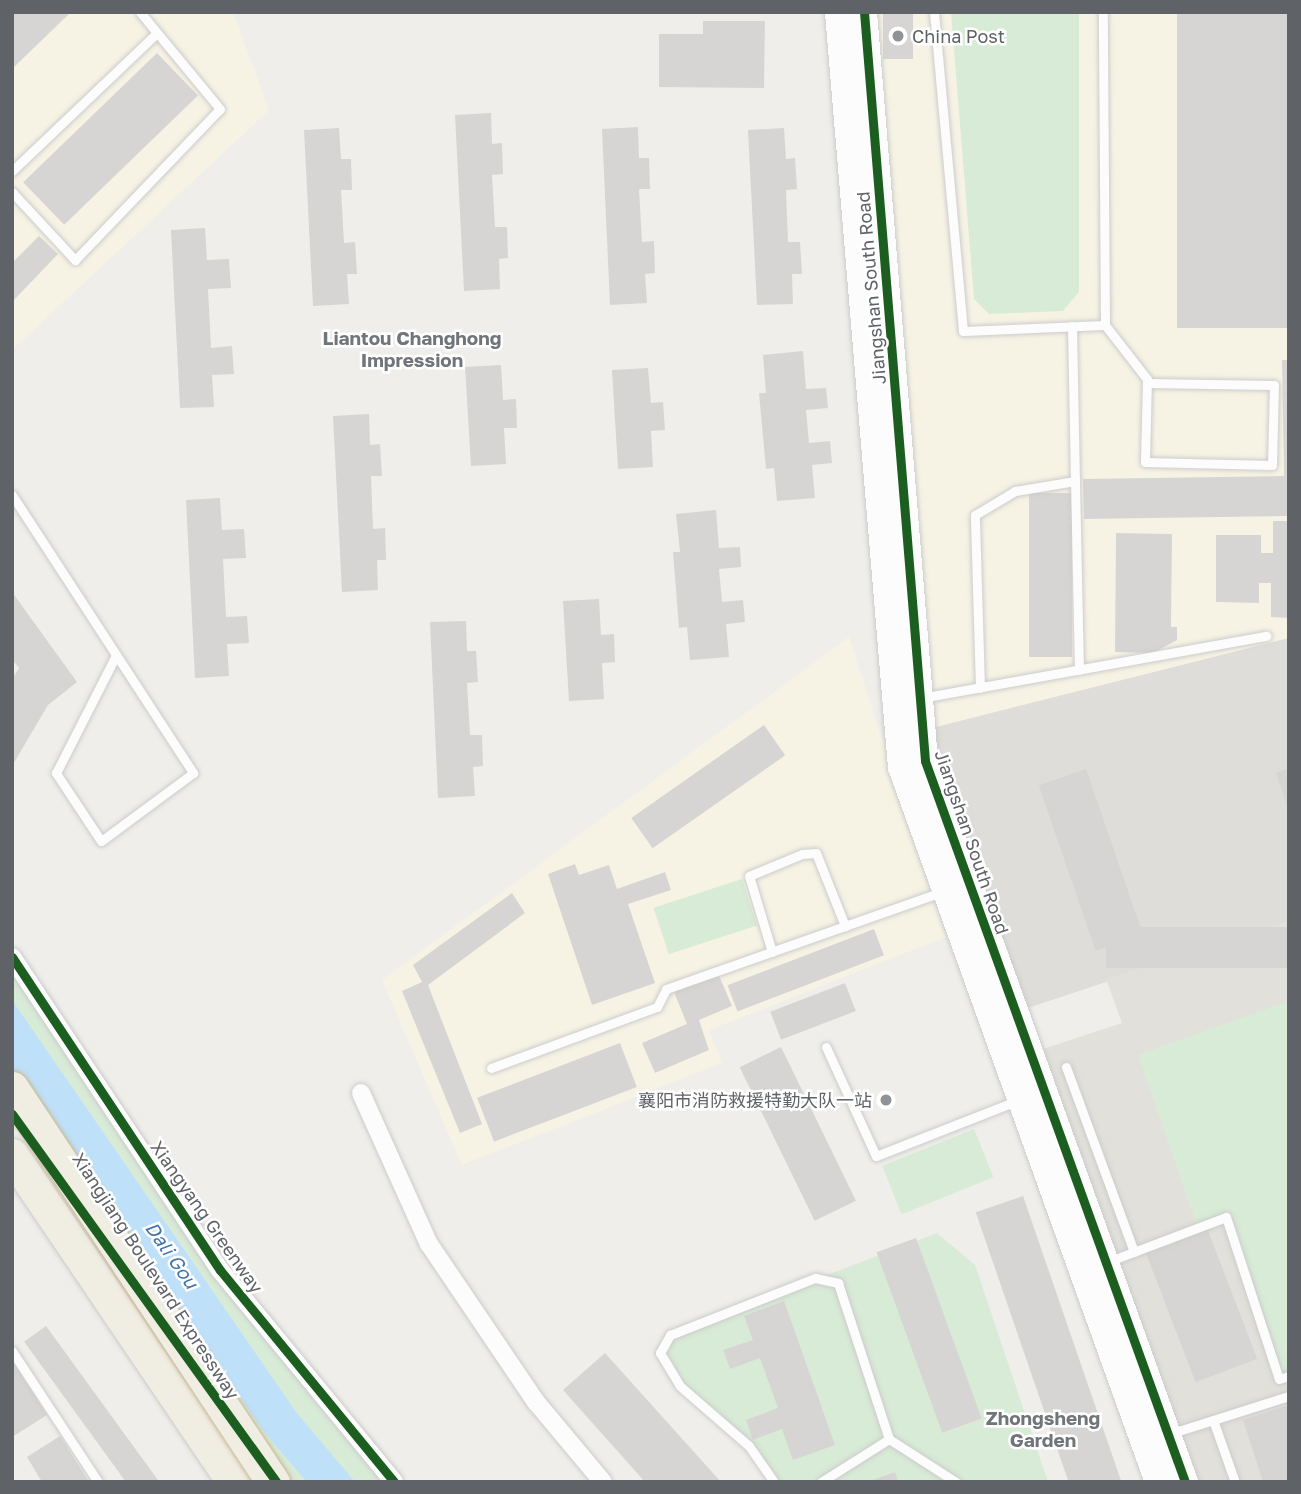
<!DOCTYPE html>
<html>
<head>
<meta charset="utf-8">
<style>
  body { margin:0 }
  #map { position:relative; width:1301px; height:1494px; overflow:hidden; background:#efeeea; font-family:"Golos Text","Noto Sans SC",sans-serif }
  div>[style] { position:absolute }
  .commercial>* { inset:0; background:#f7f3e4 }
  .industrial>* { inset:0; background:#dfddda }
  .education>* { inset:0; background:#e2e0da }
  .green>* { inset:0; background:#d8ebd6; transform-origin:0 0 }
  .water>* { inset:0; background:#bfe0f9 }
  .building>* { inset:0; background:#d6d5d3; transform-origin:0 0 }
  .roads { filter:drop-shadow(0 0 2px #cbcccc) drop-shadow(0 0 2px #cbcccc) }
  .lane>* { height:9px; margin:-4.5px; padding:0 4.5px; transform-origin:4.5px; border-radius:4.5px; background:#fdfcfc }
  .street>* { height:18px; margin:-9px; padding:0 9px; transform-origin:9px; border-radius:9px; background:#fdfcfc }
  .secondary>* { height:26px; margin:-13px; padding:0 13px; transform-origin:13px; border-radius:13px; background:#fdfcfc }
  .highway>* { height:33px; margin:-16.5px; padding:0 16.5px; transform-origin:16.5px; border-radius:16.5px; background:#f0ede3 }
  .bridges { filter:drop-shadow(0 0 2px #c8b996) drop-shadow(0 0 2px #c8b996) }
  .highway-bridge>* { height:33px; margin:-16.5px; padding:0 16.5px; transform-origin:16.5px; border-radius:16.5px; background:#f0ede3 }
  .cycleway>* { height:9px; margin:-4.5px; padding:0 4.5px; transform-origin:4.5px; border-radius:4.5px; background:#1b5e20 }
  .dots>* { width:19px; height:19px; translate:-50% -50%; box-sizing:border-box; border:4px solid #fff; border-radius:50% }
  span { translate:-50% -50%; white-space:nowrap; text-align:center; line-height:1.15; -webkit-text-stroke:5px #fff; paint-order:stroke }
  .poi-label { font-size:18px; color:#5f6368 }
  .left { translate:0 -50%; text-align:left }
  .right { translate:-100% -50%; text-align:right }
  .street-label { font-size:18px; color:#5f6368 }
  .neighbourhood-label { font-size:19px; color:#70757a; font-weight:700 }
  .water-label { font-size:19px; color:#4174aa; font-style:italic }
  .frame { position:absolute; inset:0; border:14px solid #5f6368; pointer-events:none }
</style>
</head>
<body>
<div id="map">
  <div class="commercial">
    <i style="clip-path:polygon(12px 12px,233px 12px,269px 110px,12px 350px)"></i>
    <i style="clip-path:polygon(867px 12px,1289px 12px,1289px 638px,928px 729px)"></i>
    <i style="clip-path:polygon(849px 637px,946px 937px,709px 1030px,722px 1063px,462px 1165px,382px 980px)"></i>
  </div>
  <div class="industrial">
    <i style="clip-path:polygon(1289px 638px,1289px 921px,1019px 1011px,928px 729px)"></i>
  </div>
  <div class="education">
    <i style="clip-path:polygon(1289px 921px,1289px 1482px,1192px 1482px,1034px 1052px,1122px 1023px,1106px 979px)"></i>
  </div>
  <div class="green">
    <i style="clip-path:polygon(951px 12px,1079px 12px,1079px 292px,1063px 311px,989px 314px,974px 299px)"></i>
    <i style="left:742px;top:879px;width:49px;height:93px;rotate:72deg"></i>
    <i style="clip-path:polygon(12px 957px,220px 1270px,394px 1482px,258px 1482px,12px 1114px)"></i>
    <i style="clip-path:polygon(1289px 1001px,1289px 1376px,1279px 1379px,1226px 1218px,1198px 1228px,1138px 1055px)"></i>
    <i style="left:974px;top:1129px;width:52px;height:99px;rotate:68deg"></i>
    <i style="clip-path:polygon(937px 1233px,975px 1265px,1048px 1482px,774px 1482px,749px 1446px,680px 1386px,660px 1353px,670px 1335px)"></i>
  </div>
  <div class="water">
    <i style="clip-path:polygon(12px 1000px,296px 1412px,355px 1482px,307px 1482px,264px 1432px,12px 1068px)"></i>
  </div>
  <div class="building">
    <i style="clip-path:polygon(12px 12px,71px 12px,12px 69px)"></i>
    <i style="left:883px;top:12px;width:30px;height:47px"></i>
    <i style="left:1177px;top:12px;width:112px;height:316px"></i>
    <i style="clip-path:polygon(703px 21px,765px 21px,764px 88px,659px 87px,659px 34px,703px 34px)"></i>
    <i style="left:157px;top:53px;width:59px;height:186px;rotate:46deg"></i>
    <i style="clip-path:polygon(491px 113px,492px 144px,502px 143px,503px 174px,492px 175px,495px 227px,507px 227px,508px 258px,499px 259px,500px 289px,464px 291px,455px 115px)"></i>
    <i style="clip-path:polygon(638px 127px,639px 158px,649px 158px,650px 189px,639px 189px,642px 242px,654px 241px,655px 273px,645px 274px,647px 303px,610px 305px,602px 129px)"></i>
    <i style="clip-path:polygon(339px 128px,341px 159px,351px 159px,352px 190px,341px 190px,344px 243px,355px 242px,357px 274px,347px 274px,349px 304px,313px 306px,304px 130px)"></i>
    <i style="clip-path:polygon(784px 128px,786px 159px,795px 158px,797px 189px,786px 190px,788px 242px,800px 242px,802px 274px,792px 274px,793px 304px,757px 305px,748px 130px)"></i>
    <i style="clip-path:polygon(205px 228px,207px 260px,229px 259px,231px 288px,208px 289px,211px 348px,232px 346px,234px 374px,212px 375px,214px 407px,180px 408px,171px 230px)"></i>
    <i style="clip-path:polygon(39px 236px,58px 254px,12px 302px,12px 263px)"></i>
    <i style="clip-path:polygon(803px 351px,806px 389px,826px 388px,828px 408px,806px 410px,809px 443px,830px 441px,832px 463px,812px 465px,815px 498px,777px 501px,774px 468px,766px 469px,759px 393px,766px 393px,763px 355px)"></i>
    <i style="clip-path:polygon(1282px 360px,1289px 360px,1289px 516px,1084px 519px,1083px 479px,1284px 476px)"></i>
    <i style="clip-path:polygon(501px 365px,503px 400px,516px 399px,517px 428px,504px 428px,506px 464px,471px 466px,465px 367px)"></i>
    <i style="clip-path:polygon(648px 368px,651px 403px,663px 402px,665px 430px,651px 431px,653px 467px,618px 469px,612px 370px)"></i>
    <i style="clip-path:polygon(369px 414px,370px 445px,380px 444px,382px 476px,371px 476px,373px 529px,385px 528px,386px 560px,377px 560px,378px 590px,342px 592px,333px 416px)"></i>
    <i style="left:1029px;top:493px;width:43px;height:164px"></i>
    <i style="clip-path:polygon(220px 498px,222px 530px,244px 529px,246px 558px,223px 559px,226px 617px,247px 616px,249px 643px,227px 644px,229px 676px,195px 678px,186px 500px)"></i>
    <i style="clip-path:polygon(716px 510px,719px 548px,740px 547px,741px 567px,719px 569px,722px 602px,743px 600px,745px 622px,726px 624px,729px 657px,690px 660px,687px 627px,679px 628px,673px 552px,680px 552px,676px 514px)"></i>
    <i style="clip-path:polygon(1273px 521px,1289px 521px,1289px 618px,1271px 617px,1271px 583px,1259px 583px,1259px 603px,1216px 602px,1216px 535px,1261px 535px,1261px 553px,1273px 553px)"></i>
    <i style="clip-path:polygon(1116px 533px,1172px 534px,1171px 627px,1177px 627px,1177px 640px,1153px 653px,1115px 652px)"></i>
    <i style="clip-path:polygon(12px 592px,77px 682px,48px 705px,12px 766px,12px 679px,19px 668px,12px 659px)"></i>
    <i style="clip-path:polygon(599px 599px,601px 635px,614px 634px,615px 662px,602px 663px,604px 699px,569px 701px,563px 601px)"></i>
    <i style="clip-path:polygon(466px 621px,467px 651px,476px 651px,478px 682px,467px 683px,470px 735px,482px 735px,483px 766px,473px 767px,475px 796px,438px 798px,430px 622px)"></i>
    <i style="left:764px;top:725px;width:37px;height:162px;rotate:55deg"></i>
    <i style="clip-path:polygon(1289px 768px,1289px 809px,1288px 809px,1276px 773px)"></i>
    <i style="left:1086px;top:769px;width:175px;height:50px;rotate:71deg"></i>
    <i style="clip-path:polygon(575px 864px,579px 875px,609px 865px,617px 889px,665px 872px,671px 890px,628px 904px,655px 983px,592px 1005px,548px 874px)"></i>
    <i style="clip-path:polygon(512px 893px,525px 913px,428px 985px,482px 1124px,460px 1133px,402px 991px,422px 982px,413px 965px)"></i>
    <i style="left:1289px;top:927px;width:41px;height:183px;rotate:90deg"></i>
    <i style="left:874px;top:929px;width:28px;height:157px;rotate:69deg"></i>
    <i style="clip-path:polygon(718px 973px,732px 1006px,699px 1020px,709px 1050px,655px 1073px,642px 1043px,687px 1024px,674px 992px)"></i>
    <i style="left:845px;top:983px;width:30px;height:80px;rotate:69deg"></i>
    <i style="left:620px;top:1043px;width:47px;height:153px;rotate:69deg"></i>
    <i style="left:781px;top:1047px;width:171px;height:46px;rotate:64deg"></i>
    <i style="left:1023px;top:1196px;width:303px;height:50px;rotate:71deg"></i>
    <i style="left:1207px;top:1228px;width:140px;height:66px;rotate:69deg"></i>
    <i style="left:916px;top:1238px;width:192px;height:42px;rotate:70deg"></i>
    <i style="clip-path:polygon(784px 1301px,835px 1445px,793px 1460px,782px 1429px,753px 1440px,746px 1420px,778px 1408px,760px 1358px,730px 1369px,723px 1350px,753px 1340px,744px 1316px)"></i>
    <i style="left:46px;top:1326px;width:192px;height:27px;rotate:54deg"></i>
    <i style="clip-path:polygon(605px 1353px,721px 1482px,645px 1482px,563px 1390px)"></i>
    <i style="clip-path:polygon(12px 1360px,47px 1415px,12px 1437px)"></i>
    <i style="clip-path:polygon(1289px 1405px,1289px 1482px,1263px 1482px,1243px 1420px)"></i>
    <i style="clip-path:polygon(60px 1436px,89px 1482px,42px 1482px,27px 1457px)"></i>
    <i style="clip-path:polygon(895px 1472px,898px 1482px,870px 1482px,870px 1481px)"></i>
  </div>
  <div class="roads">
    <div class="lane">
      <i style="left:934px;top:12px;width:320px;rotate:84.8deg"></i>
      <i style="left:963px;top:331px;width:142px;rotate:-2.4deg"></i>
      <i style="left:1105px;top:325px;width:313px;rotate:-90.4deg"></i>
      <i style="left:12px;top:171px;width:200px;rotate:-43.6deg"></i>
      <i style="left:12px;top:192px;width:93px;rotate:47.2deg"></i>
      <i style="left:75px;top:260px;width:209px;rotate:-46.2deg"></i>
      <i style="left:220px;top:109px;width:126px;rotate:-129.5deg"></i>
      <i style="left:1105px;top:325px;width:68px;rotate:52.1deg"></i>
      <i style="left:1147px;top:379px;width:83px;rotate:91.4deg"></i>
      <i style="left:1145px;top:462px;width:127px;rotate:1.4deg"></i>
      <i style="left:1272px;top:465px;width:80px;rotate:-88.6deg"></i>
      <i style="left:1274px;top:385px;width:127px;rotate:-179.1deg"></i>
      <i style="left:1072px;top:326px;width:155px;rotate:88.9deg"></i>
      <i style="left:12px;top:495px;width:332px;rotate:56.9deg"></i>
      <i style="left:193px;top:773px;width:114px;rotate:143.5deg"></i>
      <i style="left:101px;top:841px;width:82px;rotate:-123.5deg"></i>
      <i style="left:56px;top:773px;width:132px;rotate:-63deg"></i>
      <i style="left:980px;top:688px;width:173px;rotate:-91.7deg"></i>
      <i style="left:975px;top:515px;width:47px;rotate:-31deg"></i>
      <i style="left:1015px;top:491px;width:61px;rotate:-9.5deg"></i>
      <i style="left:1075px;top:481px;width:189px;rotate:88.8deg"></i>
      <i style="left:921px;top:698px;width:351px;rotate:-10.2deg"></i>
      <i style="left:772px;top:952px;width:79px;rotate:-106.8deg"></i>
      <i style="left:749px;top:876px;width:57px;rotate:-22.5deg"></i>
      <i style="left:802px;top:854px;width:14px;rotate:-4deg"></i>
      <i style="left:816px;top:853px;width:79px;rotate:68.3deg"></i>
      <i style="left:826px;top:1047px;width:120px;rotate:65.4deg"></i>
      <i style="left:876px;top:1156px;width:154px;rotate:-21.4deg"></i>
      <i style="left:1066px;top:1067px;width:197px;rotate:69.8deg"></i>
      <i style="left:491px;top:1068px;width:177px;rotate:-20.2deg"></i>
      <i style="left:657px;top:1007px;width:20px;rotate:-63deg"></i>
      <i style="left:666px;top:989px;width:295px;rotate:-19.4deg"></i>
      <i style="left:1107px;top:1262px;width:127px;rotate:-20.7deg"></i>
      <i style="left:1226px;top:1217px;width:170px;rotate:71.9deg"></i>
      <i style="left:1279px;top:1379px;width:10px;rotate:-17deg"></i>
      <i style="left:12px;top:1351px;width:157px;rotate:56.7deg"></i>
      <i style="left:1213px;top:1420px;width:66px;rotate:70.5deg"></i>
      <i style="left:1169px;top:1434px;width:126px;rotate:-17.6deg"></i>
      <i style="left:774px;top:1482px;width:44px;rotate:-124.8deg"></i>
      <i style="left:749px;top:1446px;width:91px;rotate:-139deg"></i>
      <i style="left:680px;top:1386px;width:39px;rotate:-121deg"></i>
      <i style="left:660px;top:1353px;width:21px;rotate:-61deg"></i>
      <i style="left:670px;top:1335px;width:156px;rotate:-21.5deg"></i>
      <i style="left:815px;top:1278px;width:24px;rotate:12deg"></i>
      <i style="left:838px;top:1283px;width:164px;rotate:71.9deg"></i>
      <i style="left:889px;top:1439px;width:80px;rotate:32.7deg"></i>
      <i style="left:821px;top:1482px;width:80px;rotate:-32.3deg"></i>
    </div>
    <div class="street">
      <i style="left:12px;top:957px;width:376px;rotate:56.4deg"></i>
      <i style="left:220px;top:1270px;width:274px;rotate:50.6deg"></i>
      <i style="left:361px;top:1093px;width:166px;rotate:65.8deg"></i>
      <i style="left:429px;top:1244px;width:191px;rotate:55.9deg"></i>
      <i style="left:536px;top:1402px;width:104px;rotate:50.1deg"></i>
    </div>
    <div class="secondary">
      <i style="left:838px;top:12px;width:758px;rotate:85.23deg"></i>
      <i style="left:901px;top:767px;width:760px;rotate:70.23deg"></i>
      <i style="left:864px;top:12px;width:751px;rotate:85.34deg"></i>
      <i style="left:925px;top:761px;width:766px;rotate:70.17deg"></i>
    </div>
    <div class="highway">
      <i style="left:12px;top:1155px;width:395px;rotate:55.9deg"></i>
    </div>
  </div>
  <div class="bridges">
    <div class="highway-bridge">
      <i style="left:12px;top:1088px;width:473px;rotate:56.5deg"></i>
    </div>
  </div>
  <div class="cycleway">
    <i style="left:864px;top:12px;width:751px;rotate:85.34deg"></i>
    <i style="left:925px;top:761px;width:766px;rotate:70.17deg"></i>
    <i style="left:12px;top:957px;width:376px;rotate:56.4deg"></i>
    <i style="left:220px;top:1270px;width:274px;rotate:50.6deg"></i>
    <i style="left:12px;top:1114px;width:453px;rotate:54.3deg"></i>
  </div>
  <div class="dots">
    <i style="left:898px;top:36px;background:#919496"></i>
    <i style="left:886px;top:1100px;background:#919496"></i>
  </div>
  <div class="poi-label">
    <span class="left" style="left:912px;top:36px">China Post</span>
    <span class="right" style="left:872px;top:1100px">襄阳市消防救援特勤大队一站</span>
  </div>
  <div class="street-label">
    <span style="left:871px;top:288px;rotate:-95deg">Jiangshan South Road</span>
    <span style="left:972px;top:842px;rotate:71deg">Jiangshan South Road</span>
    <span style="left:207px;top:1217px;rotate:55deg">Xiangyang Greenway</span>
    <span style="left:156px;top:1276px;rotate:57deg">Xiangjiang Boulevard Expressway</span>
  </div>
  <div class="neighbourhood-label">
    <span style="left:412px;top:349px">Liantou Changhong<br>Impression</span>
    <span style="left:1043px;top:1429px">Zhongsheng<br>Garden</span>
  </div>
  <div class="water-label">
    <span style="left:172px;top:1255px;rotate:55deg">Dali Gou</span>
  </div>
  <div class="frame"></div>
</div>
</body>
</html>
